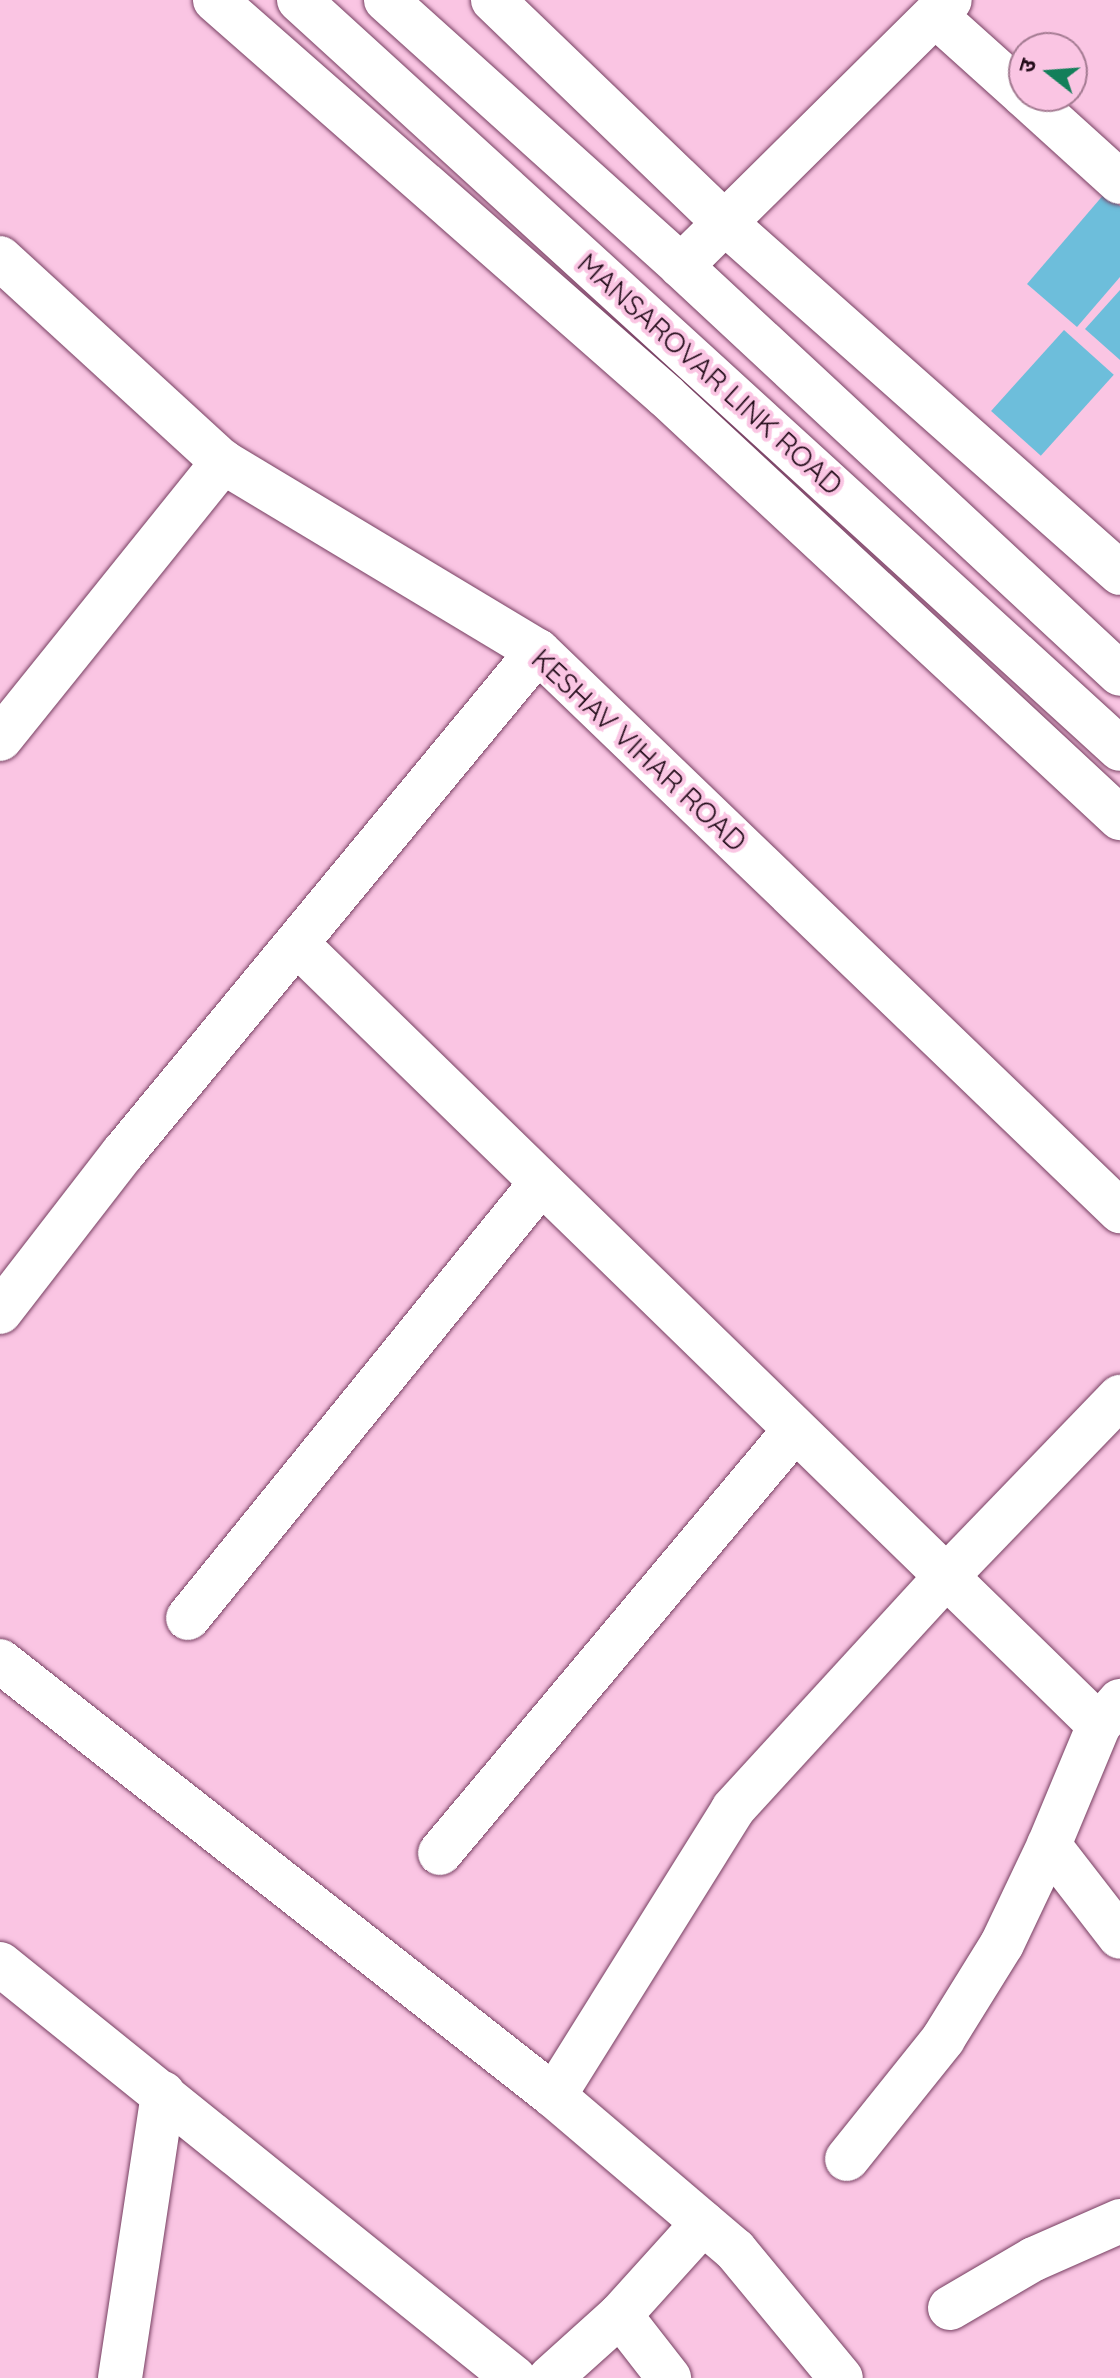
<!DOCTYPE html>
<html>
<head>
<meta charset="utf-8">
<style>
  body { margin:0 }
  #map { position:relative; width:1120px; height:2378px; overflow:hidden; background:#fac5e3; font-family:Quicksand,"Noto Sans Devanagari",sans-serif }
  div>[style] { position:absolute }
  .building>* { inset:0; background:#6dbedb; transform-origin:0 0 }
  .roads { filter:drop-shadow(0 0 2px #763f61) drop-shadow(0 0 2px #763f61) }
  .street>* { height:44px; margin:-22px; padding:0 22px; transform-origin:22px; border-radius:22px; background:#fff }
  .secondary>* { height:44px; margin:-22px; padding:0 22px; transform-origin:22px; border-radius:22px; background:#fff }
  span { translate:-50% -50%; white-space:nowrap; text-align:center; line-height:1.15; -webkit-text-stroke:8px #fac5e3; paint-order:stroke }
  .street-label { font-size:28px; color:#220b19 }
  .north { position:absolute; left:1008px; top:32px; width:80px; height:80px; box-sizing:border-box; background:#fac5e3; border:2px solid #a47b92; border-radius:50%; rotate:287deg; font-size:22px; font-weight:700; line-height:32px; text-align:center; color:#220b19 }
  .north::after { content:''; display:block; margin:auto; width:28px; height:36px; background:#137f5a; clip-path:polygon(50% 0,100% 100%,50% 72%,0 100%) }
</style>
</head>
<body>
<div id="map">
  <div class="building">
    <i style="clip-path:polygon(1105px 193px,1120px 206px,1120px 277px,1077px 327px,1027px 284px)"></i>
    <i style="clip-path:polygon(1120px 290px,1120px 360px,1085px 329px)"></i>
    <i style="left:1064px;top:330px;width:67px;height:109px;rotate:42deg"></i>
  </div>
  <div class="roads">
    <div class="street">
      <i style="left:215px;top:0;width:600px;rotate:41.28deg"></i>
      <i style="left:666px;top:396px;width:620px;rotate:42.91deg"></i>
      <i style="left:493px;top:0;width:320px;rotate:43.9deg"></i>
      <i style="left:724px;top:222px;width:529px;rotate:41.55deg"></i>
      <i style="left:936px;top:16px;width:118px;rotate:41.9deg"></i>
      <i style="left:1025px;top:96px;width:128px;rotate:42.2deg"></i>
      <i style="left:0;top:258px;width:302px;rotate:42.5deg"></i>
      <i style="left:223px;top:462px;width:367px;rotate:31deg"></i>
      <i style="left:538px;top:651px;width:808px;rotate:43.9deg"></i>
      <i style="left:681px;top:266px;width:378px;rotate:-44.7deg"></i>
      <i style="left:0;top:739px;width:356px;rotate:-51.2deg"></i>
      <i style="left:297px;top:944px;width:1119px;rotate:44.24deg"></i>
      <i style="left:1099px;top:1725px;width:32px;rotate:-49deg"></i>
      <i style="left:0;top:1312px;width:201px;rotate:-52.3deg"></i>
      <i style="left:123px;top:1153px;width:651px;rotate:-50.42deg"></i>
      <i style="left:188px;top:1618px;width:560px;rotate:-50.94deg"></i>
      <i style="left:0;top:1661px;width:704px;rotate:38.14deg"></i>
      <i style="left:554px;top:2096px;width:238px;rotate:40.4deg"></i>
      <i style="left:735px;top:2250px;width:166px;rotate:50.4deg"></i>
      <i style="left:1049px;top:1845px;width:116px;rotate:52.3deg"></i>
      <i style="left:440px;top:1853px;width:551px;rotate:-50.01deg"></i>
      <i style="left:0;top:1964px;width:660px;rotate:38.85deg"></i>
      <i style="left:554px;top:2096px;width:338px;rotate:-58deg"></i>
      <i style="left:733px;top:1809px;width:314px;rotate:-47.5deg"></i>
      <i style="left:945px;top:1578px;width:252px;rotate:-46deg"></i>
      <i style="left:847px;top:2159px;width:154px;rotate:-51.3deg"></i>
      <i style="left:943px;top:2039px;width:112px;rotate:-58.2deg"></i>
      <i style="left:1002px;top:1944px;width:110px;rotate:-64.6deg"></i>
      <i style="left:1049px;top:1845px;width:130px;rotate:-67.4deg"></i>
      <i style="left:950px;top:2308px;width:97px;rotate:-30.3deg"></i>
      <i style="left:1034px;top:2259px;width:94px;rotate:-23.8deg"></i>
      <i style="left:620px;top:2315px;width:80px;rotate:52.1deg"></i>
      <i style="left:120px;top:2378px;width:288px;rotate:-81.4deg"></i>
      <i style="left:550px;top:2378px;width:94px;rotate:-42deg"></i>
      <i style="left:620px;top:2315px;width:124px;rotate:-47.9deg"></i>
    </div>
    <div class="secondary">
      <i style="left:299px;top:0;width:1111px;rotate:42.37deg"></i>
      <i style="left:386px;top:0;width:397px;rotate:42deg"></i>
      <i style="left:681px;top:266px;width:599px;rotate:42.9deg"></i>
    </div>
  </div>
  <div class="street-label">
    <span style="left:710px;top:374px;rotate:42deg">MANSAROVAR LINK ROAD</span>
    <span style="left:639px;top:750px;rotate:43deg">KESHAV VIHAR ROAD</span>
  </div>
  <div class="north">उ</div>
</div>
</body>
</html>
